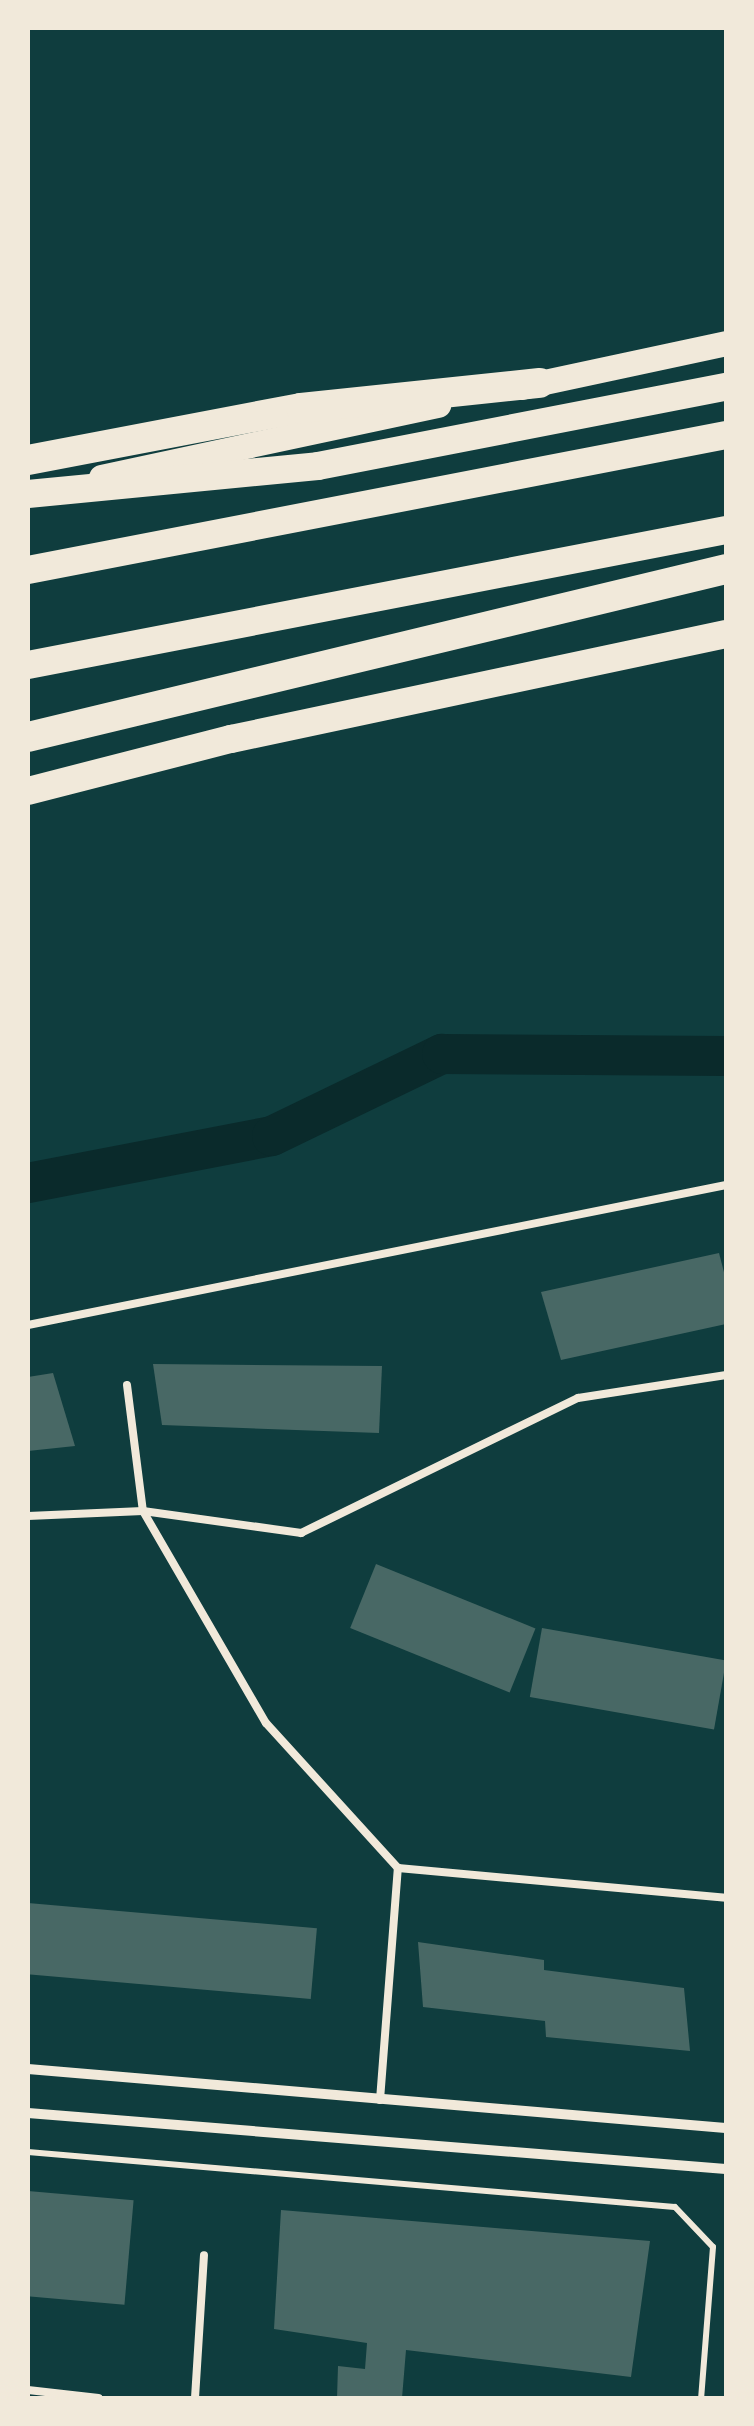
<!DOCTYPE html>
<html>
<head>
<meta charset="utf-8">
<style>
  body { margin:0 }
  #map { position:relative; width:754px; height:2426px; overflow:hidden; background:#0f3d3e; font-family:"Titillium Web",sans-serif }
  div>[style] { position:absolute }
  .canal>* { height:40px; margin:-20px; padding:0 20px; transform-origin:20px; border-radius:20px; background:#0a2a2b }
  .building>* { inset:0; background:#486865; transform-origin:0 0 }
  .path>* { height:6px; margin:-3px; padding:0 3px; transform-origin:3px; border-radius:3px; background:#f1e9da }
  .service>* { height:8px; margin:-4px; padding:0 4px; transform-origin:4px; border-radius:4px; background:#f1e9da }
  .minor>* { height:10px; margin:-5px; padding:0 5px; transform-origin:5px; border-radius:5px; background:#f1e9da }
  .primary>* { height:25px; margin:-12.5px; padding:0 12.5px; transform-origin:12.5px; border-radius:12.5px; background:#f1e9da }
  .trunk>* { height:28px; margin:-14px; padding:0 14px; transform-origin:14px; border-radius:14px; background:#f1e9da }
  .motorway>* { height:30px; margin:-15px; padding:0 15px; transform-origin:15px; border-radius:15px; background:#f1e9da }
  span { translate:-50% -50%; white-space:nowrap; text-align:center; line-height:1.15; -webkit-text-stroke:8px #f1e9da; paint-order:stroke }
  .frame { position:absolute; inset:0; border:30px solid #f1e9da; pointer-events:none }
</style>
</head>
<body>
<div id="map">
  <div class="canal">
    <i style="left:28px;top:1183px;width:248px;rotate:-10.9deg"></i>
    <i style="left:272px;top:1136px;width:189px;rotate:-25.8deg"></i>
    <i style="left:442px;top:1054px;width:284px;rotate:0.4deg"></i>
  </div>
  <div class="building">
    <i style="clip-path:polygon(719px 1253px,726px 1280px,726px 1324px,561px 1360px,541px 1292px)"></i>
    <i style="clip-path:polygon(153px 1364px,382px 1366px,379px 1433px,162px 1425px)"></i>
    <i style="clip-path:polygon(53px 1373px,75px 1446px,28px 1451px,28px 1377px)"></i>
    <i style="left:376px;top:1564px;width:172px;height:69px;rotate:22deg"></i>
    <i style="left:542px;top:1628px;width:187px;height:70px;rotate:10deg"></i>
    <i style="left:28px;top:1903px;width:290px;height:71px;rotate:5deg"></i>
    <i style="clip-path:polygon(418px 1942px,544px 1960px,544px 1970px,684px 1988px,690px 2051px,546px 2037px,545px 2021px,423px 2007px)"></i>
    <i style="left:28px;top:2191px;width:106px;height:105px;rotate:5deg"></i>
    <i style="clip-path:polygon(281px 2210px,650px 2241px,631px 2377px,406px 2350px,402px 2398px,337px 2398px,338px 2366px,365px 2369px,367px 2343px,274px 2329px)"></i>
  </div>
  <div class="path">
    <i style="left:28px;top:2152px;width:649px;rotate:4.86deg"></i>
    <i style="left:675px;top:2207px;width:55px;rotate:46.5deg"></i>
    <i style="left:713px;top:2247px;width:151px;rotate:94.5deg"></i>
  </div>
  <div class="service">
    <i style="left:28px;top:1325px;width:712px;rotate:-11.34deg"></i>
    <i style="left:127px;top:1385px;width:127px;rotate:82.8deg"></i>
    <i style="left:143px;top:1511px;width:245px;rotate:59.9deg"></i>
    <i style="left:266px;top:1723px;width:196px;rotate:47.7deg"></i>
    <i style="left:398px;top:1868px;width:329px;rotate:5.2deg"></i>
    <i style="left:28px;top:1516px;width:115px;rotate:-2.5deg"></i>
    <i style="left:143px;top:1511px;width:160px;rotate:7.9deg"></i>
    <i style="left:301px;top:1533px;width:308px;rotate:-26deg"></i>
    <i style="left:578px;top:1398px;width:150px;rotate:-8.8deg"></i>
    <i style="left:380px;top:2100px;width:233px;rotate:-85.6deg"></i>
    <i style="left:28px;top:2390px;width:71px;rotate:6.4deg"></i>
    <i style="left:195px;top:2398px;width:143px;rotate:-86.4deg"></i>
  </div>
  <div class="minor">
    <i style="left:28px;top:2069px;width:700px;rotate:4.83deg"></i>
    <i style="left:28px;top:2113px;width:700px;rotate:4.59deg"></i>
  </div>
  <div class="primary">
    <i style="left:521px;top:387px;width:210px;rotate:-12.1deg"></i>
    <i style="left:101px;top:477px;width:345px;rotate:-12.1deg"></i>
  </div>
  <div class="trunk">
    <i style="left:28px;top:494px;width:291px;rotate:-5.5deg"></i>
    <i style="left:318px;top:466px;width:416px;rotate:-11deg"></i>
    <i style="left:28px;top:570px;width:711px;rotate:-10.95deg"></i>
    <i style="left:28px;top:665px;width:711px;rotate:-10.95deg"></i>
    <i style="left:28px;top:791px;width:210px;rotate:-14.4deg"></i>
    <i style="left:231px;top:739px;width:506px;rotate:-11.98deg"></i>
  </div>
  <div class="motorway">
    <i style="left:28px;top:460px;width:278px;rotate:-10.8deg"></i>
    <i style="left:301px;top:408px;width:240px;rotate:-6deg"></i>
    <i style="left:28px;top:737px;width:718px;rotate:-13.53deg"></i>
  </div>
  <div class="frame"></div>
</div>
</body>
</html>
